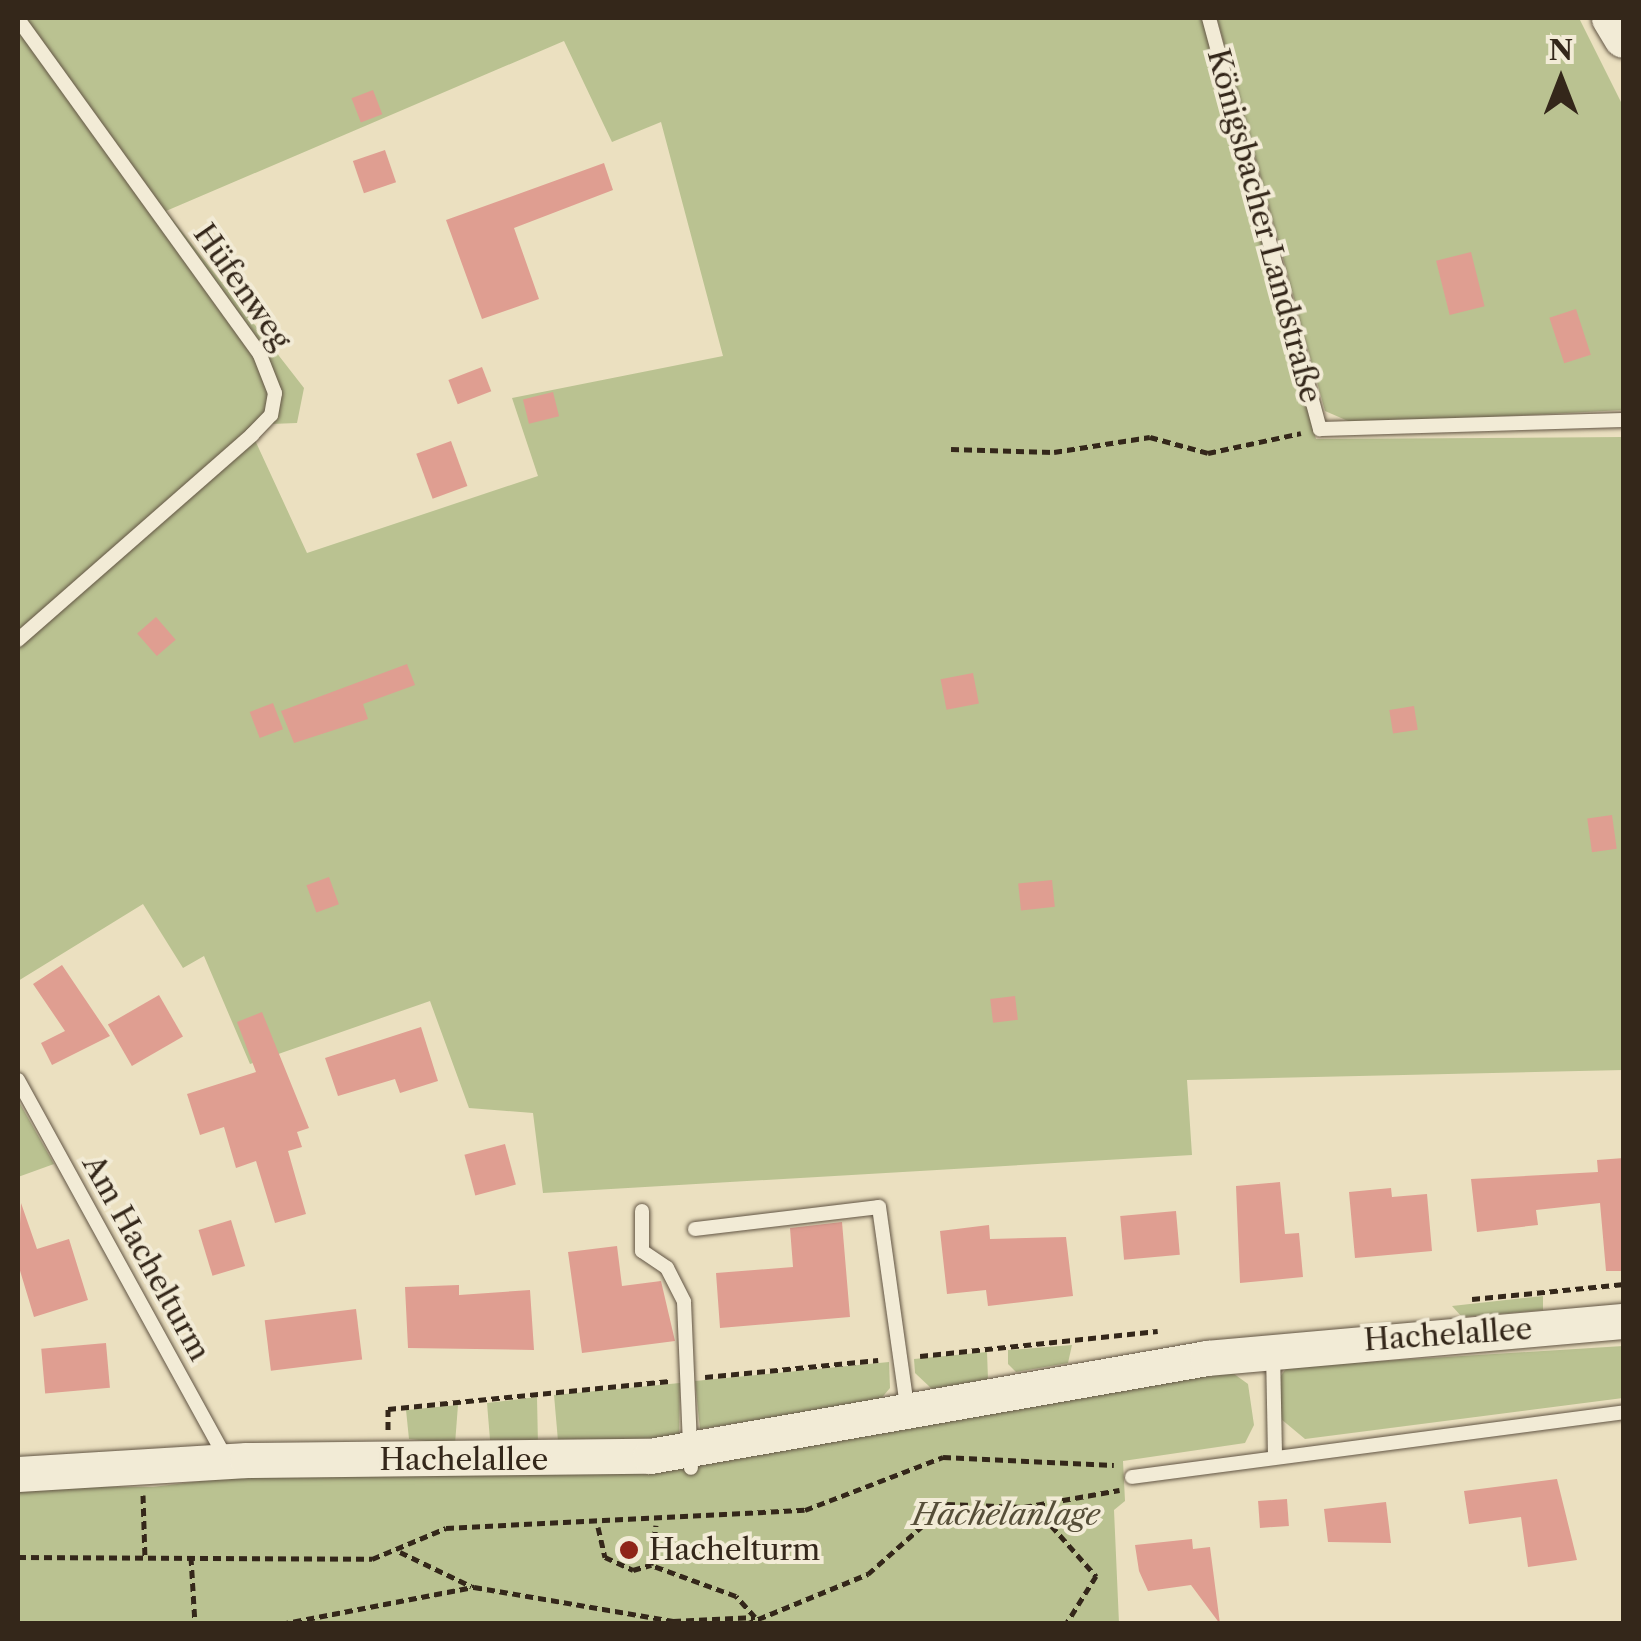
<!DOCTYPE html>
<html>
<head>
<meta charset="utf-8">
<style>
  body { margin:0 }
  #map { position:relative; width:1641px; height:1641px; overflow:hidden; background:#ebe0c0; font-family:"Libre Caslon Text",serif }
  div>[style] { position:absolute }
  .green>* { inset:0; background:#bac291 }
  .building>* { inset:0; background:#df9e91; transform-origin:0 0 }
  .path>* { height:5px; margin-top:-2.5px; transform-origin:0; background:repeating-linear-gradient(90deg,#34271a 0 8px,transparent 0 13px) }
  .roads { filter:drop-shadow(0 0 2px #625544) drop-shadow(0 0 2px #625544) }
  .service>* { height:14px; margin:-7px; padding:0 7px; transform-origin:7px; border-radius:7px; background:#f2ebd6 }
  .tertiary>* { height:35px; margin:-17.5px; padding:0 17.5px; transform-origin:17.5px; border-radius:17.5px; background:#f2ebd6 }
  .secondary>* { height:40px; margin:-20px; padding:0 20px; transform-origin:20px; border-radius:20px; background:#f2ebd6 }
  .dots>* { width:28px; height:28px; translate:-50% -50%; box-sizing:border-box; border:5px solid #f2ebd6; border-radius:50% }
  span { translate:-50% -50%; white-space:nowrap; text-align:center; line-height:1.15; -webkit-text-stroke:8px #f2ebd6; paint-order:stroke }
  .street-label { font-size:30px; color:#34271a }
  .park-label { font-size:30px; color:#564e38; font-style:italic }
  .poi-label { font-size:30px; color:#34271a }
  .left { translate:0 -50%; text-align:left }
  .frame { position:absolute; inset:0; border:20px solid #34271a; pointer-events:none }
  .north { position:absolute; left:1511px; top:30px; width:100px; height:100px; -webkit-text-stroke:8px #f2ebd6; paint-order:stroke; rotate:0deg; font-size:28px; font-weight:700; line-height:40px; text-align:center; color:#34271a }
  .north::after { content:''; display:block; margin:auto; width:35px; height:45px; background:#34271a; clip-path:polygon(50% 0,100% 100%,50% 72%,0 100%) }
</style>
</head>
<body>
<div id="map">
  <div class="green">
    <i style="clip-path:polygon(evenodd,18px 18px,1203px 18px,1316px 439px,1623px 437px,1623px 1070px,1187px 1080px,1192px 1155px,543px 1193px,533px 1113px,469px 1108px,430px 1001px,250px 1064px,204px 956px,183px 968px,143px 904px,18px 981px,18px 18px,564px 41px,612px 142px,661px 122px,723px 356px,512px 398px,538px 476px,307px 553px,254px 438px,271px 424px,297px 423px,304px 388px,166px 211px,564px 41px)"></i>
    <i style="clip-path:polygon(1217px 18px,1579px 18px,1623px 106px,1623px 410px,1355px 424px,1325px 411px)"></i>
    <i style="clip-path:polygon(18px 1100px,54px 1164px,18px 1177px)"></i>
    <i style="clip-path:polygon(1543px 1296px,1543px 1310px,1462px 1317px,1452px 1306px)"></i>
    <i style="clip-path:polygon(1072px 1345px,1068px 1363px,1016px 1372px,1008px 1364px,1008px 1350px)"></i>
    <i style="clip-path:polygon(1623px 1346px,1623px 1398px,1305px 1439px,1281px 1419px,1278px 1380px,1287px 1367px)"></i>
    <i style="clip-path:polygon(987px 1352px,988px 1379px,932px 1389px,915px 1373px,914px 1359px)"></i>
    <i style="clip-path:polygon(889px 1362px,890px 1388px,879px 1401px,700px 1429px,695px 1381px)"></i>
    <i style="clip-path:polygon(1230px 1371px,1248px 1384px,1254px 1425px,1245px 1443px,1123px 1461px,1125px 1501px,1114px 1510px,1119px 1623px,18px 1623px,18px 1486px,153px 1487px,263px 1473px,613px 1472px,725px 1461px,1052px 1394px)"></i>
    <i style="clip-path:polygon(680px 1383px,679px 1439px,558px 1441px,554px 1395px)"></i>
    <i style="clip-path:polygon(537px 1397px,538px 1445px,490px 1440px,487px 1403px)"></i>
    <i style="clip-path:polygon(458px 1405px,455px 1444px,409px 1439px,406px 1410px)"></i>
  </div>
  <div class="building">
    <i style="left:373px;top:90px;width:26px;height:23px;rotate:69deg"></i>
    <i style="left:385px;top:150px;width:34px;height:34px;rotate:71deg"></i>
    <i style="clip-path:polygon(604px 163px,613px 190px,514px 228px,539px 299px,482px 319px,446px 220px)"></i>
    <i style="left:1471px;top:252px;width:56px;height:36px;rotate:76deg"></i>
    <i style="left:1576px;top:309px;width:48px;height:28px;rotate:72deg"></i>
    <i style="left:482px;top:367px;width:26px;height:36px;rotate:69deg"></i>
    <i style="left:553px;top:392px;width:25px;height:31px;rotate:76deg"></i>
    <i style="left:451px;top:441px;width:48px;height:37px;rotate:70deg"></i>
    <i style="left:156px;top:617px;width:30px;height:25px;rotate:49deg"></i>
    <i style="clip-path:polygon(407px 664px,415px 685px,363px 704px,368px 719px,294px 743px,281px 711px)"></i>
    <i style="left:973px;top:673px;width:31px;height:33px;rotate:79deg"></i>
    <i style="left:273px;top:703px;width:28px;height:25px;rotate:69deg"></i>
    <i style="left:1414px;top:706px;width:24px;height:25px;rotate:81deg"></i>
    <i style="left:1612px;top:815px;width:34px;height:25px;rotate:82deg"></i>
    <i style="left:329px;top:877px;width:29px;height:24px;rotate:70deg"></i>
    <i style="left:1052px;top:880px;width:27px;height:34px;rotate:84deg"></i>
    <i style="clip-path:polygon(62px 965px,110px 1036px,52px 1065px,41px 1043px,65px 1031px,33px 984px)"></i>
    <i style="left:159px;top:995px;width:48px;height:59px;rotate:60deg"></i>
    <i style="left:1015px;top:996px;width:24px;height:25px;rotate:83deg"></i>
    <i style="clip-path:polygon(262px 1012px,309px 1128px,297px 1132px,302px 1147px,288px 1151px,306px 1214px,275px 1223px,256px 1161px,236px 1168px,224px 1127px,200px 1135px,187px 1094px,256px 1072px,237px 1022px)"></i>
    <i style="clip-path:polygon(421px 1027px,438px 1081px,400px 1093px,395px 1079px,338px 1096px,325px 1058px)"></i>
    <i style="left:505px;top:1144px;width:42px;height:42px;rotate:75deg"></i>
    <i style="clip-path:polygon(1624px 1158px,1624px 1271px,1606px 1271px,1600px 1203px,1536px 1210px,1538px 1225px,1477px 1232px,1471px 1179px,1598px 1172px,1597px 1160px)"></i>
    <i style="clip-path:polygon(1280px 1182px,1285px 1234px,1299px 1233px,1303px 1277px,1240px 1283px,1236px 1186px)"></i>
    <i style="clip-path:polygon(1391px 1188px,1392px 1197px,1427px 1194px,1432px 1251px,1355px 1258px,1349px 1192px)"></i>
    <i style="clip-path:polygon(21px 1203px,37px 1249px,69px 1239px,88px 1300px,34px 1317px,18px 1264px)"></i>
    <i style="left:1176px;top:1211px;width:44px;height:56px;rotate:85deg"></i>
    <i style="left:231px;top:1220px;width:48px;height:34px;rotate:73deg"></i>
    <i style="clip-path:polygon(842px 1222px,850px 1317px,720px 1328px,716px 1273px,793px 1267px,790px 1228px)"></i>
    <i style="clip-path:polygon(989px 1225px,990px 1239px,1066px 1237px,1073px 1296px,988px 1306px,986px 1290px,947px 1294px,940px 1231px)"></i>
    <i style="clip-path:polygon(617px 1246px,622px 1286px,661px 1281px,675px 1341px,582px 1353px,568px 1252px)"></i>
    <i style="clip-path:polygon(459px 1285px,459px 1295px,530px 1290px,534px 1350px,408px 1348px,405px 1287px)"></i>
    <i style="left:356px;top:1309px;width:51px;height:92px;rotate:83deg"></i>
    <i style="left:106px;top:1343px;width:45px;height:65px;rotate:85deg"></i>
    <i style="clip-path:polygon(1557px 1479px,1577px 1560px,1528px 1567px,1521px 1517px,1469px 1524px,1464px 1491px)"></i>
    <i style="left:1287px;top:1499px;width:27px;height:29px;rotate:86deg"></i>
    <i style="clip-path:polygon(1386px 1502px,1391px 1543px,1328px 1542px,1324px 1509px)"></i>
    <i style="clip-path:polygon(1192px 1539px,1193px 1549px,1210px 1547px,1220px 1624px,1191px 1585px,1148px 1591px,1139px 1571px,1135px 1545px)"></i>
  </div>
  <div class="path">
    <i style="left:951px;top:449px;width:103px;rotate:1.7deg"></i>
    <i style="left:1054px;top:452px;width:97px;rotate:-8.9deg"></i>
    <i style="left:1150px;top:437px;width:60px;rotate:15.4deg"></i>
    <i style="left:1208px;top:453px;width:95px;rotate:-12.1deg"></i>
    <i style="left:1472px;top:1299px;width:153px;rotate:-5.6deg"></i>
    <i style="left:920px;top:1356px;width:239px;rotate:-6deg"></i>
    <i style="left:705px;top:1377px;width:174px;rotate:-5.6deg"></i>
    <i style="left:388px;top:1430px;width:21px;rotate:-90deg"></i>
    <i style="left:388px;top:1409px;width:283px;rotate:-5.7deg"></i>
    <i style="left:143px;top:1495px;width:62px;rotate:88.2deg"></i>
    <i style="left:1034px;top:1506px;width:94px;rotate:48.5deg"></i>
    <i style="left:1096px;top:1576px;width:57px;rotate:122deg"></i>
    <i style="left:598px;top:1527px;width:31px;rotate:77deg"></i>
    <i style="left:605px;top:1557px;width:31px;rotate:25deg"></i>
    <i style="left:633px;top:1570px;width:19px;rotate:-16deg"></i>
    <i style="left:651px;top:1565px;width:40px;rotate:-82.9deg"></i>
    <i style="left:400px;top:1552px;width:79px;rotate:25.6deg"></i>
    <i style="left:18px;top:1557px;width:354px;rotate:0.3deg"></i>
    <i style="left:372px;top:1559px;width:80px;rotate:-22.7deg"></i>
    <i style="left:446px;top:1528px;width:359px;rotate:-2.9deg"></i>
    <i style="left:805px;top:1510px;width:148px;rotate:-21deg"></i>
    <i style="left:943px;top:1457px;width:171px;rotate:2.7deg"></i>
    <i style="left:191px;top:1557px;width:67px;rotate:86.6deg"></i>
    <i style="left:281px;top:1624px;width:197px;rotate:-10.9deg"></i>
    <i style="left:474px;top:1587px;width:202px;rotate:9.7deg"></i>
    <i style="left:673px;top:1621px;width:82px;rotate:-2.8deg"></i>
    <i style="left:755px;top:1617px;width:28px;rotate:-132deg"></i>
    <i style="left:736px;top:1596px;width:90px;rotate:-160deg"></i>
    <i style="left:746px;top:1624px;width:132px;rotate:-22.3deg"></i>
    <i style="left:868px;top:1574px;width:106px;rotate:-41.5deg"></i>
    <i style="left:947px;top:1504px;width:77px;rotate:2.2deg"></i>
    <i style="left:1024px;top:1507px;width:97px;rotate:-10.1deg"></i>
  </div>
  <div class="roads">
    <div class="service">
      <i style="left:1209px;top:18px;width:426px;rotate:74.9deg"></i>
      <i style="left:1320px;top:429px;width:304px;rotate:-1.7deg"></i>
      <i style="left:18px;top:19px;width:414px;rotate:54.2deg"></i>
      <i style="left:260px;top:355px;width:41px;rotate:68.5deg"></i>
      <i style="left:275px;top:393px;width:22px;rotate:100deg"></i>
      <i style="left:271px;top:415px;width:28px;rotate:134deg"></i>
      <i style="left:252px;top:435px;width:311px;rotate:138.8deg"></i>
      <i style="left:18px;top:1080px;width:430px;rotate:61.2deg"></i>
      <i style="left:642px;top:1211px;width:40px;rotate:90deg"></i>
      <i style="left:642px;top:1251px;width:30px;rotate:34deg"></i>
      <i style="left:667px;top:1268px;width:38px;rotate:63deg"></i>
      <i style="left:684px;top:1302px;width:166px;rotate:87.6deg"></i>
      <i style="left:695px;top:1229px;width:185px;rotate:-6.8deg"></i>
      <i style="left:879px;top:1207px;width:202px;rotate:82deg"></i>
      <i style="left:1273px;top:1351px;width:106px;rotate:88.9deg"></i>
      <i style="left:1132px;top:1477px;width:496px;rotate:-7.5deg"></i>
    </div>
    <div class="tertiary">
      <i style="left:18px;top:1474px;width:229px;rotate:-3.5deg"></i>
      <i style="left:247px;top:1460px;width:403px;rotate:-0.6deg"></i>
      <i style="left:650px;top:1456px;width:566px;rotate:-9.98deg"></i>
      <i style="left:1207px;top:1358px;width:419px;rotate:-5.1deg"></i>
    </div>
    <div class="secondary">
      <i style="left:1612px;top:18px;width:23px;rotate:59deg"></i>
    </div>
  </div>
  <div class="dots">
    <i style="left:629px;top:1550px;background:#8f2418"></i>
  </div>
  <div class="street-label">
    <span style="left:1264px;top:226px;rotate:75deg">Königsbacher Landstraße</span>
    <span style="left:242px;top:287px;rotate:55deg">Hüfenweg</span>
    <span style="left:146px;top:1258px;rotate:61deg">Am Hachelturm</span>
    <span style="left:1448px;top:1335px;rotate:-4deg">Hachelallee</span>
    <span style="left:464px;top:1460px">Hachelallee</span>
  </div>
  <div class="park-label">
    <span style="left:1006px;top:1515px">Hachelanlage</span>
  </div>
  <div class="poi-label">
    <span class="left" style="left:649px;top:1550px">Hachelturm</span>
  </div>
  <div class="frame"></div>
  <div class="north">N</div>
</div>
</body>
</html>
